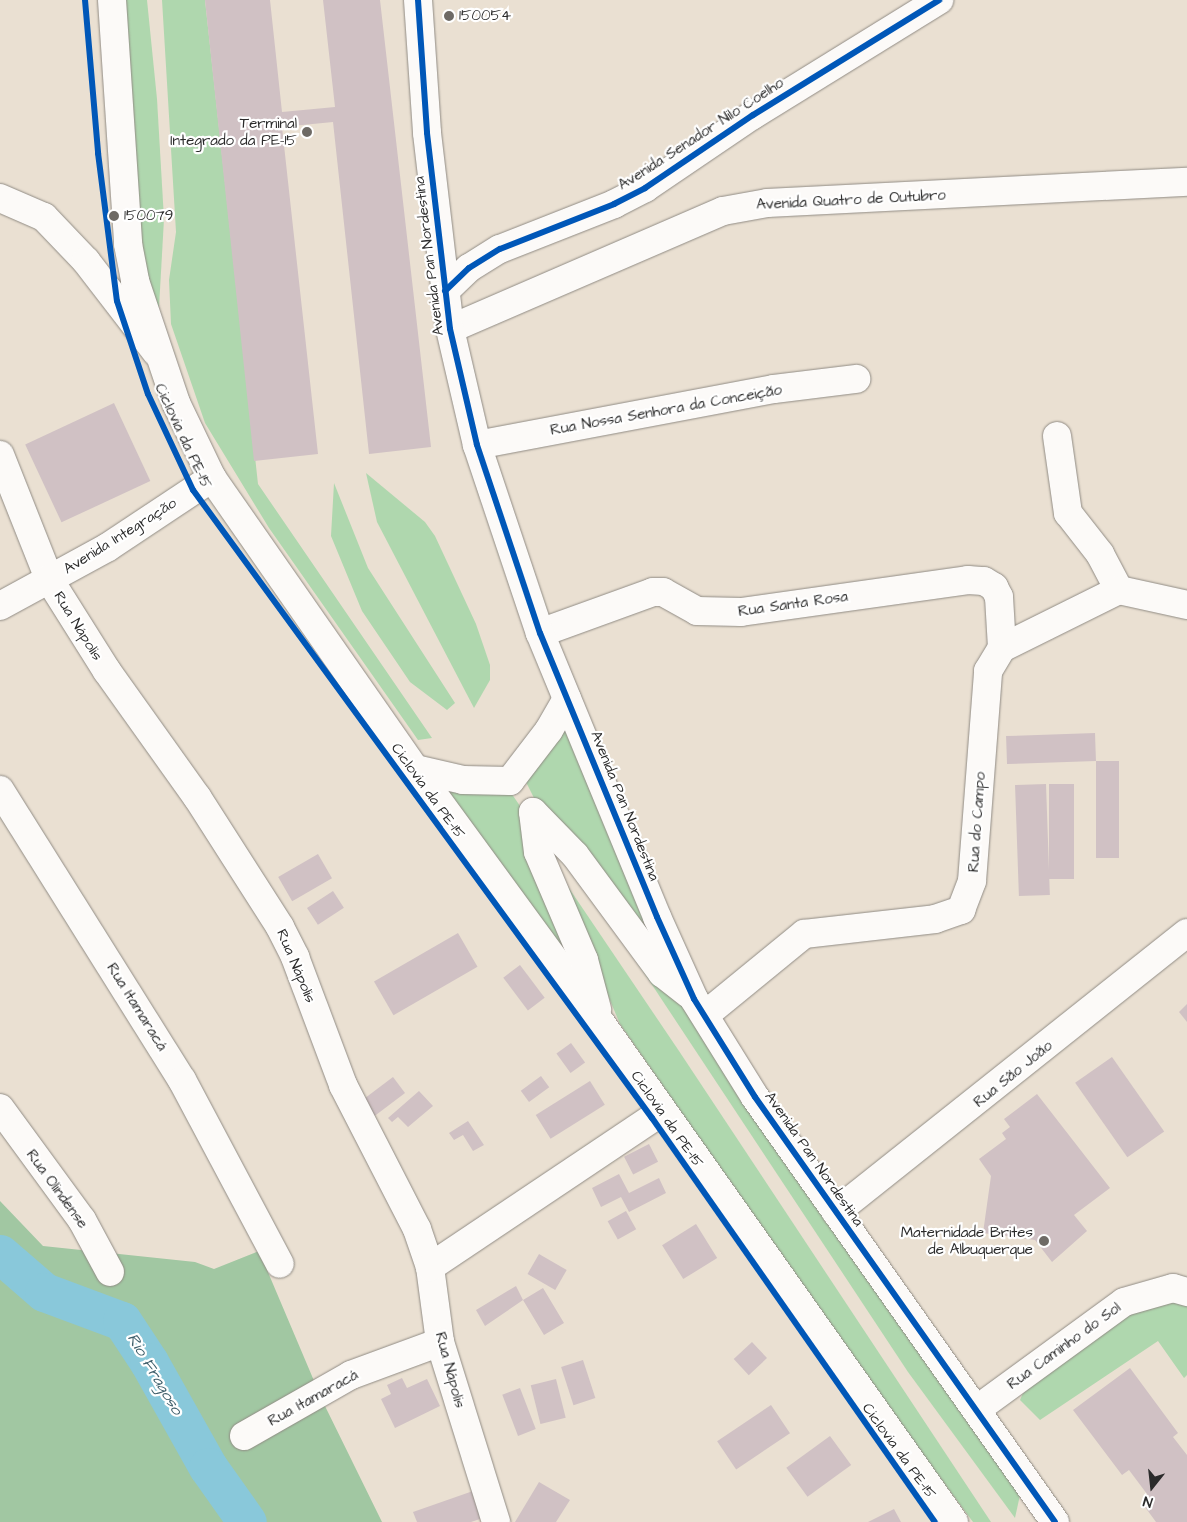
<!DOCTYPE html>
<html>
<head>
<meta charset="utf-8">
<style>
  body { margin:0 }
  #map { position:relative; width:1187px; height:1522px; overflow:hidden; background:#eae0d2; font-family:"Architects Daughter",sans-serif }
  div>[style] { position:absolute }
  .green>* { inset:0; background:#afd7ae }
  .forest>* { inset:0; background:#a1c7a2 }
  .river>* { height:39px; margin:-19.5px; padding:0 19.5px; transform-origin:19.5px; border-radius:19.5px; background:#89c8da }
  .building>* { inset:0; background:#d0c1c4; transform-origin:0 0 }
  .roads { filter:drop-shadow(0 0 1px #908b84) drop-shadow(0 0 1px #908b84) }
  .minor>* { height:28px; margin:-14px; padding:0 14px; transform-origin:14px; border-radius:14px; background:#fcfaf8 }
  .major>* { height:28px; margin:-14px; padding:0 14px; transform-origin:14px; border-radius:14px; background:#fcfaf8 }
  .highway>* { height:28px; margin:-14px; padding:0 14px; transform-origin:14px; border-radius:14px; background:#fcfaf8 }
  .cycleway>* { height:6px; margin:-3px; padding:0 3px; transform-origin:3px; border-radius:3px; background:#0057b8 }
  .dots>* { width:14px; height:14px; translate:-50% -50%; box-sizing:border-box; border:2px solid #fff; border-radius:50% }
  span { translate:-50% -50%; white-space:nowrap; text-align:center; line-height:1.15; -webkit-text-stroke:4.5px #fff; paint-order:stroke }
  .poi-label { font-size:15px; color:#2b2b2b }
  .left { translate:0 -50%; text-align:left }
  .right { translate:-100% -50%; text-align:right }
  .street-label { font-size:15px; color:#2b2b2b }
  .water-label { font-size:16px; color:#3e5e6a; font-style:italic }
  .north { position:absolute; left:1127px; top:1462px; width:50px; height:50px; -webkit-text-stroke:4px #fff; paint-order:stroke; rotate:196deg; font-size:14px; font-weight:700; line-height:20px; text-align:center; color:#2b2b2b }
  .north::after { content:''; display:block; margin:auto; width:18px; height:22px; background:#2b2b2b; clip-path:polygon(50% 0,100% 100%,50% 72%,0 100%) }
</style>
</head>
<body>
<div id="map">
  <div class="green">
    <i style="clip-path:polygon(120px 0,147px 0,157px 99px,164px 219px,157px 343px,138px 282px)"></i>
    <i style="clip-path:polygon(162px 0,205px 0,258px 484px,432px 738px,418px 740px,269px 528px,205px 423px,171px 324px,169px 280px,176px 232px)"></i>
    <i style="clip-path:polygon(366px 473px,425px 522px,435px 536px,476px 624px,490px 665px,490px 680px,474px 708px,377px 522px)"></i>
    <i style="clip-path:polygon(334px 483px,368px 568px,455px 703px,447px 710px,410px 682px,362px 611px,331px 536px)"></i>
    <i style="clip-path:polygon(572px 710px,661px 951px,535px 800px,525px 780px)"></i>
    <i style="clip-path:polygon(430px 780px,509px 790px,527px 816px,586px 989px)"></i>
    <i style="clip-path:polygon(552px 863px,679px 1051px,991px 1522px,973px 1522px,853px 1361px,620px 1024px)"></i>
    <i style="clip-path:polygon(627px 947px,690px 1006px,1020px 1495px,1015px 1518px,908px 1372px)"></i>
    <i style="clip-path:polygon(1163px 1301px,1187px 1303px,1187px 1375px,1184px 1378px,1158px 1341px,1040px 1420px,1020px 1400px,1026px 1386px,1132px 1313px)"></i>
  </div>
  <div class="forest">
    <i style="clip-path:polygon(0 1201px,43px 1246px,195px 1262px,214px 1269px,259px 1251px,323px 1402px,382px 1522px,0 1522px)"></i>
  </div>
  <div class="river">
    <i style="left:0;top:1254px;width:58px;rotate:40.8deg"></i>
    <i style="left:44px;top:1292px;width:83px;rotate:20.4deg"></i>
    <i style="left:122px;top:1321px;width:49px;rotate:56.6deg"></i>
    <i style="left:149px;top:1362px;width:120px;rotate:60.7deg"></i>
    <i style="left:208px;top:1467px;width:67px;rotate:54.7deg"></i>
  </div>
  <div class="building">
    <i style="clip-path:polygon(205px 0,270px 0,282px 112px,335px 107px,323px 0,380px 0,431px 447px,369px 454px,333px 122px,282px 127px,318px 454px,254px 461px)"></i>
    <i style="left:114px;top:403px;width:86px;height:98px;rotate:65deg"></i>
    <i style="left:1095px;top:733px;width:28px;height:89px;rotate:88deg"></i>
    <i style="left:1096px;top:761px;width:23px;height:97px"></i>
    <i style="left:1046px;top:784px;width:111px;height:31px;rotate:88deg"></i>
    <i style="left:1049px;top:784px;width:25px;height:95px"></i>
    <i style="left:318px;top:854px;width:28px;height:46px;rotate:60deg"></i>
    <i style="left:333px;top:891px;width:20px;height:31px;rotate:57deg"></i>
    <i style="left:458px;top:933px;width:39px;height:97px;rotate:60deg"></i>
    <i style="left:520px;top:965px;width:41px;height:21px;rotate:53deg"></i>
    <i style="clip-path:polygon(1187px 1004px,1187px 1022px,1179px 1012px)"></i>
    <i style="left:571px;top:1043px;width:24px;height:18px;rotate:54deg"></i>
    <i style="left:1112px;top:1057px;width:91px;height:45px;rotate:55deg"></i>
    <i style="left:541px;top:1076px;width:14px;height:25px;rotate:54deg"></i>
    <i style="left:393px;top:1077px;width:20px;height:39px;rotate:53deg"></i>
    <i style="left:590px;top:1081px;width:28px;height:64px;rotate:58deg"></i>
    <i style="clip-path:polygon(419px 1091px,433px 1106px,408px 1127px,398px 1117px,392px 1122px,388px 1118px)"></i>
    <i style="clip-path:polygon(1037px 1094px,1110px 1188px,1074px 1215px,1087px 1231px,1052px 1262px,1035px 1240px,983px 1233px,991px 1176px,979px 1159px,1006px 1139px,1002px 1133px,1010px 1127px,1004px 1119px)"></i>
    <i style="clip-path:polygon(468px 1121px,484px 1145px,473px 1151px,463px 1135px,454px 1140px,449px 1133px)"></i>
    <i style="left:649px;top:1144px;width:20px;height:28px;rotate:63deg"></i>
    <i style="clip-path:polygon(619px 1174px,629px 1193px,659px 1178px,666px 1193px,629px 1212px,621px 1197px,601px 1207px,592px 1188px)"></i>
    <i style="left:626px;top:1211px;width:21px;height:21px;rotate:61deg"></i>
    <i style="left:696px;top:1224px;width:40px;height:40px;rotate:58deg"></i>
    <i style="left:539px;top:1254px;width:32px;height:23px;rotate:30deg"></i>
    <i style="clip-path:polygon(516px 1286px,523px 1300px,543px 1288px,564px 1323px,544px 1335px,523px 1300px,485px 1326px,476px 1310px)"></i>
    <i style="left:752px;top:1342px;width:22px;height:25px;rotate:47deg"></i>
    <i style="left:583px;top:1360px;width:40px;height:23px;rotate:72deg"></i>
    <i style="clip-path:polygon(1130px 1368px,1178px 1433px,1173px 1437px,1187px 1455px,1187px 1522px,1156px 1522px,1142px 1503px,1150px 1498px,1129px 1470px,1122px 1475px,1073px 1410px)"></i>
    <i style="clip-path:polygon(402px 1378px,407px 1388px,427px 1379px,440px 1406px,395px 1428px,381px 1399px,391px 1394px,387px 1385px)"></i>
    <i style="left:556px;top:1379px;width:40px;height:26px;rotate:76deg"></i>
    <i style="left:520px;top:1388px;width:44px;height:19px;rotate:69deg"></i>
    <i style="left:771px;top:1405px;width:34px;height:65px;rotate:56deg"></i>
    <i style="left:830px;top:1436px;width:36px;height:54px;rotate:54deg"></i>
    <i style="clip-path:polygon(539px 1482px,570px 1500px,556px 1522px,515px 1522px)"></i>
    <i style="clip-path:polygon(473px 1491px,483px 1518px,471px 1522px,417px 1522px,413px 1512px)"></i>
    <i style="clip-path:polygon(894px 1509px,901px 1522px,868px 1522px)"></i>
  </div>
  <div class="roads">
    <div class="minor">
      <i style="left:450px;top:329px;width:297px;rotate:-23.4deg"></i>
      <i style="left:723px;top:211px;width:45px;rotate:-10.3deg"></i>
      <i style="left:767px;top:203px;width:421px;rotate:-2.9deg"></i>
      <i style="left:1057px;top:436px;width:78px;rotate:81.9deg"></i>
      <i style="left:1068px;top:513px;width:52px;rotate:52deg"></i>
      <i style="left:1100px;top:554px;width:41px;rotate:62.2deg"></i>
      <i style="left:477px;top:445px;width:302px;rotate:-10.7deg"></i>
      <i style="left:774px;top:389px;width:83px;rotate:-7deg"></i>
      <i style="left:0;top:455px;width:133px;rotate:68.4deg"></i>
      <i style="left:49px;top:579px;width:109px;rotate:57.8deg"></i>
      <i style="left:107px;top:671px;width:155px;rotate:54.5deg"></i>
      <i style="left:197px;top:797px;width:154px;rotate:57.4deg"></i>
      <i style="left:280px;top:927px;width:34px;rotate:63deg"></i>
      <i style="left:295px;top:957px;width:137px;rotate:69.4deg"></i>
      <i style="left:343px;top:1085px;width:162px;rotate:62.8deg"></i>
      <i style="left:417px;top:1229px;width:40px;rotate:71.1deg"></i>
      <i style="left:430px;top:1267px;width:76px;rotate:82.4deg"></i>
      <i style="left:440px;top:1342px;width:189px;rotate:72.7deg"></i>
      <i style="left:0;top:606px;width:123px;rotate:-28.6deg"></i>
      <i style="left:108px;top:547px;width:125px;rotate:-33.6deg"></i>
      <i style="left:540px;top:633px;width:120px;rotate:-19.9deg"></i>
      <i style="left:653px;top:592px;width:10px"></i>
      <i style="left:663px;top:592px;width:39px;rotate:29deg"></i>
      <i style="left:697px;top:611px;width:44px;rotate:1.3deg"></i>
      <i style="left:741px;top:612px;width:229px;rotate:-8deg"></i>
      <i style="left:968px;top:580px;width:16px;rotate:4deg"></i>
      <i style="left:984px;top:581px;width:12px;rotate:31deg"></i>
      <i style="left:994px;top:587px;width:11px;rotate:63deg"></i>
      <i style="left:999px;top:597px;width:51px;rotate:86.6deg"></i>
      <i style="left:0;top:790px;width:342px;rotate:57.9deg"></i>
      <i style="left:182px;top:1080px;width:208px;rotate:62deg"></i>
      <i style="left:705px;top:1015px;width:128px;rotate:-39.3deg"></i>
      <i style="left:804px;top:934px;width:132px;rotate:-6.5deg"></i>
      <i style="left:935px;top:919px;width:28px;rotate:-19deg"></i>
      <i style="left:961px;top:910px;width:31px;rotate:-69deg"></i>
      <i style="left:972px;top:881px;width:211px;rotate:-85.6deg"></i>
      <i style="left:988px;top:671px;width:27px;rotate:-59deg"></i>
      <i style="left:1002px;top:648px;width:131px;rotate:-26.4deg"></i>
      <i style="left:1119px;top:590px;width:70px;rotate:12.4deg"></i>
      <i style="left:0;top:1108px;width:139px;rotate:53.8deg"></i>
      <i style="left:82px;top:1220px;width:59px;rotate:61.7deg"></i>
      <i style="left:836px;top:1212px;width:448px;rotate:-38.5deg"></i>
      <i style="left:430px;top:1267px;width:280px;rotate:-33.8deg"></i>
      <i style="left:976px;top:1410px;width:183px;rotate:-36.1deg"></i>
      <i style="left:1124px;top:1302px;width:51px;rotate:-15.9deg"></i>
      <i style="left:1173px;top:1288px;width:15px;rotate:16deg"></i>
      <i style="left:244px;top:1436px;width:123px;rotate:-29.7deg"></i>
      <i style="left:351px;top:1375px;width:95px;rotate:-20.3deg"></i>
    </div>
    <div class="major">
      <i style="left:0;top:198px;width:48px;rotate:23.4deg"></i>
      <i style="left:44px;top:217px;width:61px;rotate:46.3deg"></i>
      <i style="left:86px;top:261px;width:115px;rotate:52.4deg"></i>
      <i style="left:445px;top:291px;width:33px;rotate:-44deg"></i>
      <i style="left:469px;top:268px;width:36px;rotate:-32deg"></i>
      <i style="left:500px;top:249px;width:123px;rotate:-21.5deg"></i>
      <i style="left:614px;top:204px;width:35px;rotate:-27deg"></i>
      <i style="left:645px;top:188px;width:130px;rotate:-34.1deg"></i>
      <i style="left:753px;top:115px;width:219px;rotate:-31.7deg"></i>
    </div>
    <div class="highway">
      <i style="left:112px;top:0;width:245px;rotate:86.2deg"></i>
      <i style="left:128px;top:244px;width:38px;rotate:79deg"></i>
      <i style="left:135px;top:281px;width:129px;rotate:71.4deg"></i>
      <i style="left:176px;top:403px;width:83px;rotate:64.4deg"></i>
      <i style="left:212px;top:478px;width:355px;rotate:55.1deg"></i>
      <i style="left:415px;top:769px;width:315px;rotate:53.8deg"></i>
      <i style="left:601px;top:1023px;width:611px;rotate:54.72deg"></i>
      <i style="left:418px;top:0;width:133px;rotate:86.1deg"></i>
      <i style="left:427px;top:133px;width:197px;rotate:83.3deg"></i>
      <i style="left:450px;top:329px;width:119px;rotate:76.9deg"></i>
      <i style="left:477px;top:445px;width:198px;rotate:71.5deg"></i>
      <i style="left:540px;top:633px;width:307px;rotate:67.6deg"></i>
      <i style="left:657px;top:917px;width:90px;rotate:65.7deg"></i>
      <i style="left:694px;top:999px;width:115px;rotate:58.1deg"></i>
      <i style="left:755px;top:1097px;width:520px;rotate:54.78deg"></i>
      <i style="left:415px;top:769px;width:49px;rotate:12.9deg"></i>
      <i style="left:463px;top:780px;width:47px;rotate:1.2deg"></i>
      <i style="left:510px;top:781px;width:64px;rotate:-52.6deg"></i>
      <i style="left:549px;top:730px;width:36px;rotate:-60deg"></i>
      <i style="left:533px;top:812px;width:60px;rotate:45.7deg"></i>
      <i style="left:575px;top:855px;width:147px;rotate:53.6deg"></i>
      <i style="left:662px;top:973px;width:34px;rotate:38deg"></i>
      <i style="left:533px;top:812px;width:40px;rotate:82.9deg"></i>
      <i style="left:538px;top:852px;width:117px;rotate:66.9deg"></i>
      <i style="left:584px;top:960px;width:51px;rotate:75.1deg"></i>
    </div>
  </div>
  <div class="cycleway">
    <i style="left:85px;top:0;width:154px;rotate:85.1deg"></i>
    <i style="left:98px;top:153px;width:149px;rotate:82.7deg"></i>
    <i style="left:117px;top:301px;width:98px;rotate:71.6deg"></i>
    <i style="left:148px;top:394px;width:106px;rotate:64.9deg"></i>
    <i style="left:193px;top:490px;width:778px;rotate:53.84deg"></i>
    <i style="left:652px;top:1118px;width:493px;rotate:55deg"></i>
    <i style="left:418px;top:0;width:133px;rotate:86.1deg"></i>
    <i style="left:427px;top:133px;width:197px;rotate:83.3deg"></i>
    <i style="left:450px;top:329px;width:119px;rotate:76.9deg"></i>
    <i style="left:477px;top:445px;width:198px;rotate:71.5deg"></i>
    <i style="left:540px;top:633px;width:307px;rotate:67.6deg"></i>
    <i style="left:657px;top:917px;width:90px;rotate:65.7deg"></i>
    <i style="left:694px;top:999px;width:115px;rotate:58.1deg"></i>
    <i style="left:755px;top:1097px;width:520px;rotate:54.78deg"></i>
    <i style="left:445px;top:291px;width:33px;rotate:-44deg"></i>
    <i style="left:469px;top:268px;width:36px;rotate:-32deg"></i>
    <i style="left:500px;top:249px;width:123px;rotate:-21.5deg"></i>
    <i style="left:614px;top:204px;width:35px;rotate:-27deg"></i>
    <i style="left:645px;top:188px;width:130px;rotate:-34.1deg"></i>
    <i style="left:753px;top:115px;width:219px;rotate:-31.7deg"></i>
  </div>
  <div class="dots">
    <i style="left:449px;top:16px;background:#6e6a65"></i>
    <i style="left:307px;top:132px;background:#6e6a65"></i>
    <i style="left:114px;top:216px;background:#6e6a65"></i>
    <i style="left:1044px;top:1241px;background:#6e6a65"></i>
  </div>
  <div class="poi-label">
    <span class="left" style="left:459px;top:16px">150054</span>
    <span class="right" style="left:297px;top:132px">Terminal<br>Integrado da PE-15</span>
    <span class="left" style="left:124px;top:216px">150079</span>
    <span class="right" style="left:1033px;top:1241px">Maternidade Brites<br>de Albuquerque</span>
  </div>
  <div class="street-label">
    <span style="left:701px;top:134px;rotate:-33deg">Avenida Senador Nilo Coelho</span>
    <span style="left:851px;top:200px;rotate:-3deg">Avenida Quatro de Outubro</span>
    <span style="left:429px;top:256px;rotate:-97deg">Avenida Pan Nordestina</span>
    <span style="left:666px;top:410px;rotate:-10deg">Rua Nossa Senhora da Conceição</span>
    <span style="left:183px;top:436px;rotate:65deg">Ciclovia da PE-15</span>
    <span style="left:120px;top:536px;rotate:-32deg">Avenida Integração</span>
    <span style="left:793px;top:604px;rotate:-8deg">Rua Santa Rosa</span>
    <span style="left:78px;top:626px;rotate:58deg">Rua Nápolis</span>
    <span style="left:428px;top:791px;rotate:54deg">Ciclovia da PE-15</span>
    <span style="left:625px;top:806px;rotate:68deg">Avenida Pan Nordestina</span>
    <span style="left:977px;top:822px;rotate:-86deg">Rua do Campo</span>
    <span style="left:296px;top:966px;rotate:67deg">Rua Nápolis</span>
    <span style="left:137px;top:1007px;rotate:58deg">Rua Itamaracá</span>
    <span style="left:1013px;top:1074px;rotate:-39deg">Rua São João</span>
    <span style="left:667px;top:1119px;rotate:55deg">Ciclovia da PE-15</span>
    <span style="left:814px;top:1159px;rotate:55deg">Avenida Pan Nordestina</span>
    <span style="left:57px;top:1189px;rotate:54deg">Rua Olindense</span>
    <span style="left:1064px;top:1346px;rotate:-36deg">Rua Caminho do Sol</span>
    <span style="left:450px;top:1370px;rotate:75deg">Rua Nápolis</span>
    <span style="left:313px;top:1398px;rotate:-29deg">Rua Itamaracá</span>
    <span style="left:899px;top:1451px;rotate:54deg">Ciclovia da PE-15</span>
  </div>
  <div class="water-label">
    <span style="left:155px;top:1374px;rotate:59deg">Rio Fragoso</span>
  </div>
  <div class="north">N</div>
</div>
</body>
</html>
